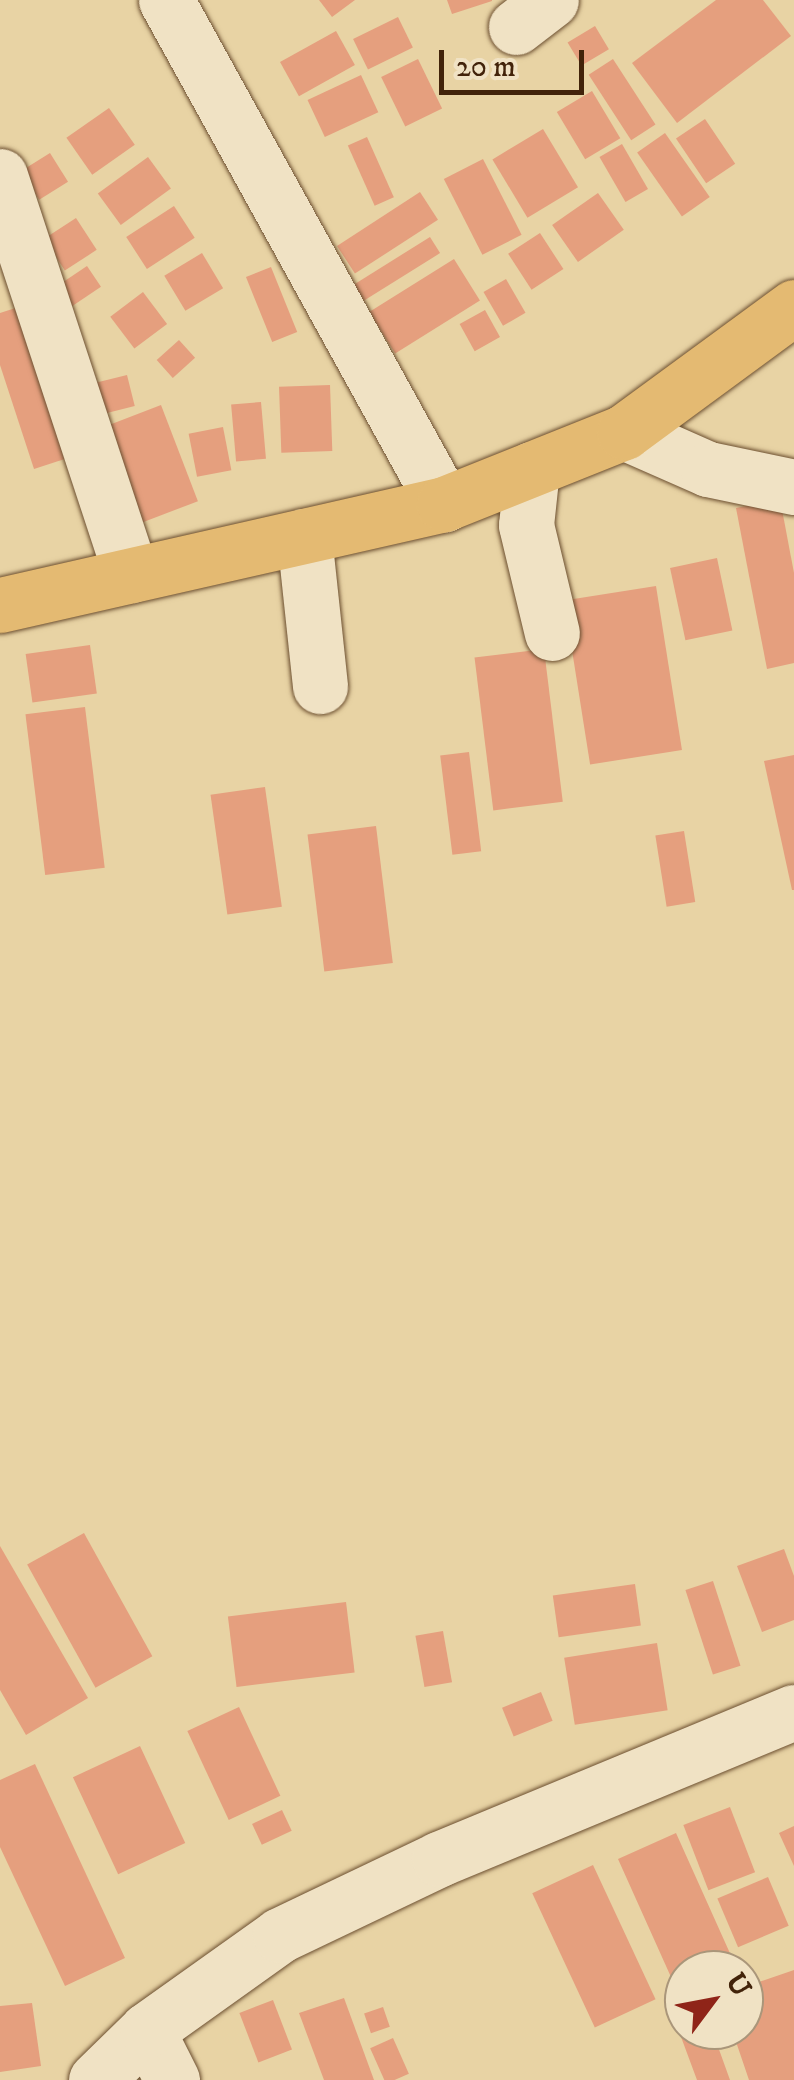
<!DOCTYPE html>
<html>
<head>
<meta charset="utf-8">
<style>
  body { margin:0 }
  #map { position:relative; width:794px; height:2080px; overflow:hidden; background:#e8d3a4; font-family:"IM FELL DW Pica",serif }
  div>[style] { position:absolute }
  .building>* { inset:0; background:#e59f7e; transform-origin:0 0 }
  .roads { filter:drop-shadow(0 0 2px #6c4f30) drop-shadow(0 0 2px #6c4f30) }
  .minor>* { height:55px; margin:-27.5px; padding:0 27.5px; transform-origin:27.5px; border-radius:27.5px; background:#f0e2c4 }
  .major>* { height:55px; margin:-27.5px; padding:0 27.5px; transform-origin:27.5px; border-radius:27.5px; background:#e4ba72 }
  span { translate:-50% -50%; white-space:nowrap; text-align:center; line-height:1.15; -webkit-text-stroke:9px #f0e2c4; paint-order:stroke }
  .north { position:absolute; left:664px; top:1950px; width:100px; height:100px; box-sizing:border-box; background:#f0e2c4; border:2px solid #aa967a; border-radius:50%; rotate:58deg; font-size:28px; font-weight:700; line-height:40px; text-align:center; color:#42230a }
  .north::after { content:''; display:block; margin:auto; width:35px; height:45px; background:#8f2418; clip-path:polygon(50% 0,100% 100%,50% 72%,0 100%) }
  .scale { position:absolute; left:439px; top:50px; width:145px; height:45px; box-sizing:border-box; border:5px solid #42230a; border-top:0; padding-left:12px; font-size:30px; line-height:35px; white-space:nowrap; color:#42230a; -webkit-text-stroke:8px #f0e2c4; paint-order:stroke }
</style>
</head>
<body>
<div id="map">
  <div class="building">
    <i style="clip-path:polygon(319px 0,355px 0,332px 17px)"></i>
    <i style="clip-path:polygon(447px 0,492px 0,492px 1px,452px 14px)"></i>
    <i style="clip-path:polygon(716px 0,763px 0,791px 36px,677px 123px,632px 63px)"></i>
    <i style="left:398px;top:17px;width:34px;height:50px;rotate:64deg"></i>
    <i style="left:595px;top:26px;width:27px;height:32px;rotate:59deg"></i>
    <i style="left:336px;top:31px;width:39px;height:64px;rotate:61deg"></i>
    <i style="left:418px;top:59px;width:55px;height:41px;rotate:64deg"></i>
    <i style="left:613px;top:59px;width:78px;height:29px;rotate:57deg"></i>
    <i style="left:361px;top:75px;width:41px;height:59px;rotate:65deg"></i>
    <i style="left:592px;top:91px;width:55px;height:41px;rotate:59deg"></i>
    <i style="left:109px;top:108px;width:45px;height:52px;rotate:55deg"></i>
    <i style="left:705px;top:119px;width:54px;height:35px;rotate:56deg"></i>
    <i style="left:543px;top:129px;width:68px;height:59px;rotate:59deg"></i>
    <i style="left:665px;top:133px;width:78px;height:34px;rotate:55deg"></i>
    <i style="left:367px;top:137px;width:66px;height:21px;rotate:66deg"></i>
    <i style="left:622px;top:144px;width:52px;height:26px;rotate:60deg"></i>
    <i style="left:50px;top:153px;width:34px;height:34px;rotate:58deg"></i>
    <i style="left:148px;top:157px;width:39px;height:62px;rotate:54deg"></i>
    <i style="left:483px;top:159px;width:85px;height:44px;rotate:63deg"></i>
    <i style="left:420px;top:192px;width:33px;height:99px;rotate:57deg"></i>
    <i style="left:598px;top:193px;width:45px;height:56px;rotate:55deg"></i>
    <i style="left:174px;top:206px;width:38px;height:57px;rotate:57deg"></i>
    <i style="left:76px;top:218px;width:38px;height:38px;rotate:57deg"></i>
    <i style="left:540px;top:233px;width:43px;height:38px;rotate:57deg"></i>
    <i style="left:430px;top:237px;width:19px;height:90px;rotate:58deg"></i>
    <i style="left:202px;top:253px;width:41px;height:44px;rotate:59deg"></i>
    <i style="left:454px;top:259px;width:49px;height:100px;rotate:58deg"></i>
    <i style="left:87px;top:266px;width:25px;height:35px;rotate:56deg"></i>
    <i style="left:271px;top:267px;width:70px;height:27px;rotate:68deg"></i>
    <i style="left:506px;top:279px;width:39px;height:26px;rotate:60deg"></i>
    <i style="left:143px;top:292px;width:40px;height:41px;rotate:53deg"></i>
    <i style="clip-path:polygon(31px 303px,80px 454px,34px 469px,0 365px,0 313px)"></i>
    <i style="left:485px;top:310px;width:31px;height:29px;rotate:61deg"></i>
    <i style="left:179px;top:340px;width:24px;height:30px;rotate:48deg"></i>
    <i style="left:127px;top:375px;width:32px;height:49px;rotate:76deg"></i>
    <i style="left:330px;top:385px;width:66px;height:51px;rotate:88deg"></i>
    <i style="left:261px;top:402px;width:57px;height:30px;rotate:85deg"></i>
    <i style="left:161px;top:405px;width:103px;height:80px;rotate:69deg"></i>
    <i style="left:223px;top:427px;width:44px;height:35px;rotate:79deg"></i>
    <i style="clip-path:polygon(780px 499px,794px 573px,794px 663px,767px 669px,736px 508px)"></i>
    <i style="left:717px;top:558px;width:74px;height:48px;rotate:78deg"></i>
    <i style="left:656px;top:586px;width:166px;height:93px;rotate:81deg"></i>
    <i style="left:90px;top:645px;width:49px;height:65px;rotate:82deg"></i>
    <i style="left:544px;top:649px;width:154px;height:70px;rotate:83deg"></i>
    <i style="left:85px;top:707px;width:162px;height:60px;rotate:83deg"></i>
    <i style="left:469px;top:752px;width:100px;height:29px;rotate:83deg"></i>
    <i style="clip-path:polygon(794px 755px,794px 890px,792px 890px,764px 761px)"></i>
    <i style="left:265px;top:787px;width:121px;height:55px;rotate:82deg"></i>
    <i style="left:376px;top:826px;width:138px;height:69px;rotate:83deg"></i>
    <i style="left:684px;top:831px;width:72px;height:29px;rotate:81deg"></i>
    <i style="left:84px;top:1533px;width:141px;height:65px;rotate:61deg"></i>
    <i style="clip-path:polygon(0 1546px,88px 1698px,26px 1735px,0 1690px)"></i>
    <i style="clip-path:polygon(784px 1549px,794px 1576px,794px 1620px,762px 1632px,737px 1566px)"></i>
    <i style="left:713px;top:1581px;width:89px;height:29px;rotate:72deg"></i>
    <i style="left:635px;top:1584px;width:42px;height:83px;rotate:82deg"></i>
    <i style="left:346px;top:1602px;width:71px;height:119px;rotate:83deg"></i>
    <i style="left:443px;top:1631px;width:52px;height:28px;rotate:80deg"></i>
    <i style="left:657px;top:1643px;width:68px;height:94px;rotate:81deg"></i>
    <i style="left:541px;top:1692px;width:31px;height:42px;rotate:68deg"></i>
    <i style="left:239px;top:1707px;width:98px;height:57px;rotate:65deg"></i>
    <i style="left:140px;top:1746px;width:107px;height:74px;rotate:65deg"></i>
    <i style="clip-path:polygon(35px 1764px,125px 1958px,65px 1986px,0 1847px,0 1780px)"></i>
    <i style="left:730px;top:1807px;width:70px;height:50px;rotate:69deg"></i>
    <i style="left:282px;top:1810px;width:23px;height:33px;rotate:65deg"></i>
    <i style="clip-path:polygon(794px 1826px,794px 1866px,779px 1833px)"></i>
    <i style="clip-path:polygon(676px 1833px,733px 1960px,684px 1970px,675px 1986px,618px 1859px)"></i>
    <i style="left:593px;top:1865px;width:148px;height:67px;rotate:65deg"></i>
    <i style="left:768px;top:1877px;width:53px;height:55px;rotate:67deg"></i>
    <i style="clip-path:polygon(794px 1970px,794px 2080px,749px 2080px,732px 2030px,744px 2030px,744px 1987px)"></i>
    <i style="clip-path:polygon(344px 1998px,374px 2080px,324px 2080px,299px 2013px)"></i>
    <i style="left:273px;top:2000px;width:53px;height:36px;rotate:69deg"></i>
    <i style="clip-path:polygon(32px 2003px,41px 2066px,0 2072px,0 2006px)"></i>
    <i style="left:383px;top:2007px;width:21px;height:20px;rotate:71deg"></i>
    <i style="clip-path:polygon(684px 2015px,684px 2030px,712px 2030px,730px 2080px,697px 2080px,674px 2018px)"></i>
    <i style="left:393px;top:2038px;width:39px;height:25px;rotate:66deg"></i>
  </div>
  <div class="roads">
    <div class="minor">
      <i style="left:166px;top:0;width:576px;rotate:61.12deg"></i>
      <i style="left:516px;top:27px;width:44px;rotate:-37.6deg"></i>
      <i style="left:0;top:176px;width:420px;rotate:71.8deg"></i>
      <i style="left:624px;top:432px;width:92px;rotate:23.8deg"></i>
      <i style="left:708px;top:469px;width:88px;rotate:11.8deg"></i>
      <i style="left:532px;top:469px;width:56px;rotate:96.1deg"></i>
      <i style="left:526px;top:525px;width:111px;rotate:76.5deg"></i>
      <i style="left:304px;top:536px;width:151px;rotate:83.9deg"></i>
      <i style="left:147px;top:2030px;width:56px;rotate:63.4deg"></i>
      <i style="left:96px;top:2080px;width:71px;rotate:-44.4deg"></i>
      <i style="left:147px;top:2030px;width:163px;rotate:-35.5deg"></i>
      <i style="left:280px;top:1935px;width:176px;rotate:-25.5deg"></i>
      <i style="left:439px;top:1859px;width:384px;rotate:-22.5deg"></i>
    </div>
    <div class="major">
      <i style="left:0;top:605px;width:455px;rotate:-12.8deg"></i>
      <i style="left:444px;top:504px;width:194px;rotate:-21.8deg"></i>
      <i style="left:624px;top:432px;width:211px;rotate:-36.3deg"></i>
    </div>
  </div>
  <div class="north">U</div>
  <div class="scale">20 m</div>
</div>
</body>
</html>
